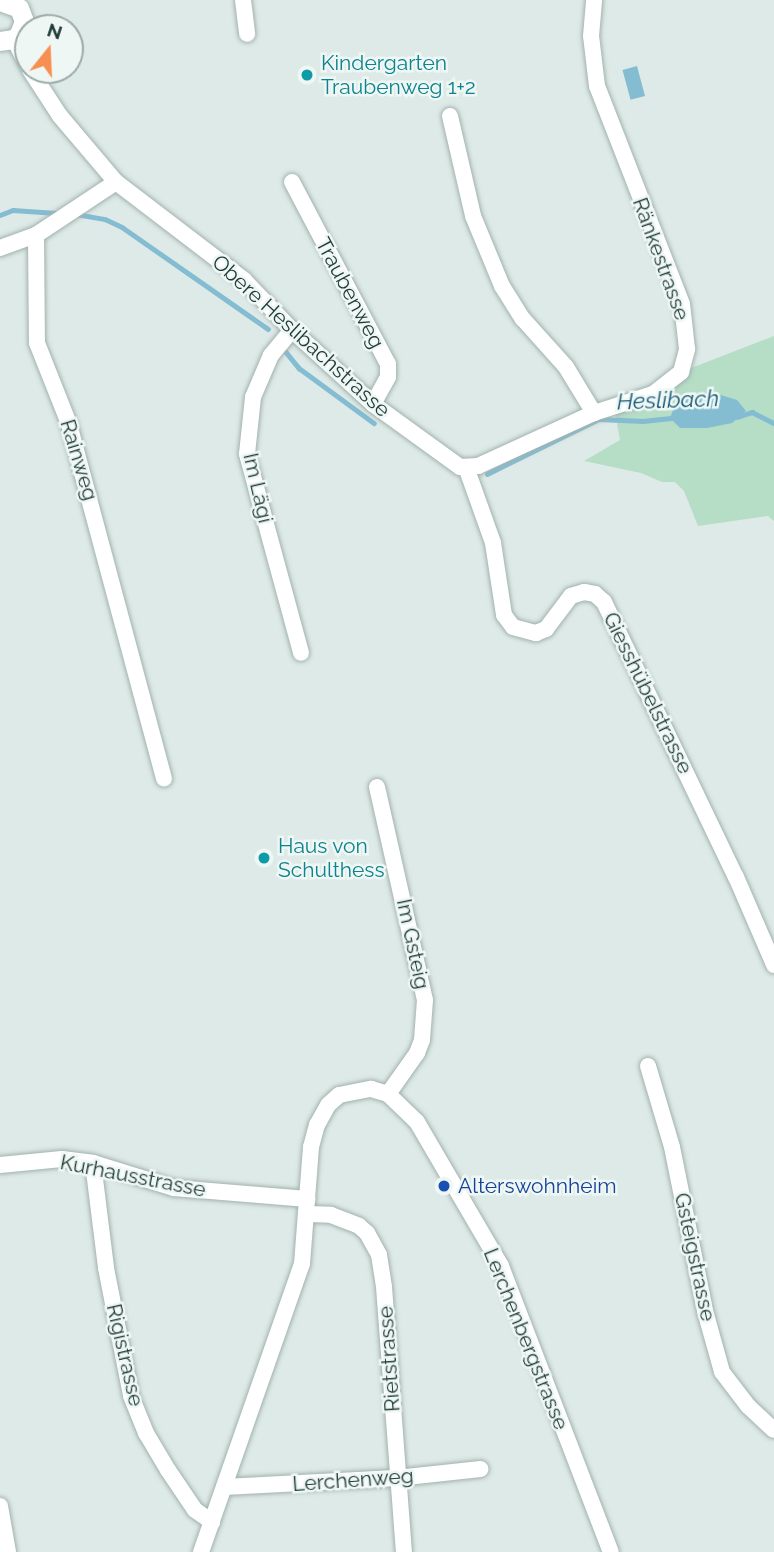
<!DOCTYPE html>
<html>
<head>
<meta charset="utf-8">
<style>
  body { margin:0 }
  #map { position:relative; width:774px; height:1552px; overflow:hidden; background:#deeae7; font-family:Raleway,sans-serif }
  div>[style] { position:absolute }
  .green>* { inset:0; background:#b6ddc6 }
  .water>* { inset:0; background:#84bcd2; transform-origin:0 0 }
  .stream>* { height:4.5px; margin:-2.25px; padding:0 2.25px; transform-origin:2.25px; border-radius:2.25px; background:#84bcd2 }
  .roads { filter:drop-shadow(0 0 2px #a1b2af) drop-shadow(0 0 2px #a1b2af) }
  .minor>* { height:16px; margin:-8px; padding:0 8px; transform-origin:8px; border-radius:8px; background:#fff }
  .tertiary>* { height:19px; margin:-9.5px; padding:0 9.5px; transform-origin:9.5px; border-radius:9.5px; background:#fff }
  .dots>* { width:19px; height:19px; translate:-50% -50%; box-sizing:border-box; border:4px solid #eff7f4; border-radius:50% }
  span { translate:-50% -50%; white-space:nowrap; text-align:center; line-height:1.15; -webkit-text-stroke:5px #eff7f4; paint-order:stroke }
  .culture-label { font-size:21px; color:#0d838f }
  .left { translate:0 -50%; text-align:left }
  .street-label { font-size:21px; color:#1f3a37 }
  .transit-label { font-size:21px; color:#164399 }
  .water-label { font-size:23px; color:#185b78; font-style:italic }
  .north { position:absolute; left:14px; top:14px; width:70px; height:70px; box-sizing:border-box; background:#eff7f4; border:2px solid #9caba8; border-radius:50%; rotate:18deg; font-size:19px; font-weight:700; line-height:28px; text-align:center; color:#1f3a37 }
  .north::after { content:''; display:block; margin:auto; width:24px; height:32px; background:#f68f51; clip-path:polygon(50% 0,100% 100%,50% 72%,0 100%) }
</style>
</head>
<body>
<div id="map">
  <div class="green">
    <i style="clip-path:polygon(774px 336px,774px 521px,768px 516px,698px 526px,684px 491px,675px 482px,662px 482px,641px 473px,584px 461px,620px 440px,614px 407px,681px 372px)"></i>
  </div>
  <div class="water">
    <i style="left:637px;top:66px;width:31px;height:15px;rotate:75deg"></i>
    <i style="clip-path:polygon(711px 392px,737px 400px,746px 411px,732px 423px,707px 428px,680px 428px,670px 418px,676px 403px,687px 395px)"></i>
  </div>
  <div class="stream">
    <i style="left:76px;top:214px;width:29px;rotate:10deg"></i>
    <i style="left:105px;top:219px;width:19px;rotate:25deg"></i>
    <i style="left:122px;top:227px;width:178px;rotate:34.9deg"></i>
    <i style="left:0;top:215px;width:14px;rotate:-21deg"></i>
    <i style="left:13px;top:210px;width:43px;rotate:4deg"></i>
    <i style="left:286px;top:352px;width:21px;rotate:51deg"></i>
    <i style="left:299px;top:368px;width:93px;rotate:36.3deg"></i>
    <i style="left:737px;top:417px;width:16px;rotate:-18deg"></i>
    <i style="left:752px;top:412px;width:25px;rotate:27deg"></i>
    <i style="left:487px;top:474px;width:125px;rotate:-26.2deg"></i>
    <i style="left:599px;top:419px;width:44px;rotate:2.6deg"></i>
    <i style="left:643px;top:421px;width:30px;rotate:-6deg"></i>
  </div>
  <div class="roads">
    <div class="minor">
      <i style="left:243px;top:0;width:34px;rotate:83deg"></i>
      <i style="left:14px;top:39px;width:30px;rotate:63deg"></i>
      <i style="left:30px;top:70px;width:55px;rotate:56.9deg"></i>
      <i style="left:60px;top:116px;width:87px;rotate:49.7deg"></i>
      <i style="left:116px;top:182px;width:161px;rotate:37.4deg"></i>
      <i style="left:244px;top:280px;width:69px;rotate:46.2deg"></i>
      <i style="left:292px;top:330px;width:110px;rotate:42.4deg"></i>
      <i style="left:373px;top:404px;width:107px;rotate:35.9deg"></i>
      <i style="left:460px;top:467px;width:18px;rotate:-3deg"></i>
      <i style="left:478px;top:466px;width:128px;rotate:-24.6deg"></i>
      <i style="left:594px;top:413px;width:62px;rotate:-17.9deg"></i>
      <i style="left:653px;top:394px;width:36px;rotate:-38deg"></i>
      <i style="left:681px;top:372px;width:24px;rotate:-75deg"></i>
      <i style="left:687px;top:349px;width:45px;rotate:-96.3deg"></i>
      <i style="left:682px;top:304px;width:234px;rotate:-111.3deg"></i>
      <i style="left:597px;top:86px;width:50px;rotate:-96.8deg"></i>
      <i style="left:591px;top:36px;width:36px;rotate:-85deg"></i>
      <i style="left:450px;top:116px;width:103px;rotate:77deg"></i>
      <i style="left:473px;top:216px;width:76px;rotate:67.5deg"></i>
      <i style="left:502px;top:286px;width:39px;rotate:58deg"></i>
      <i style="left:523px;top:319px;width:64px;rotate:48.1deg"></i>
      <i style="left:566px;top:367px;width:54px;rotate:58.7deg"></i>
      <i style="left:292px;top:182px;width:206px;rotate:62.2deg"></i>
      <i style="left:388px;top:364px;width:13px;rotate:90deg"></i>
      <i style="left:388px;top:377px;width:31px;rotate:119deg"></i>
      <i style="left:36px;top:235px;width:108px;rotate:89.5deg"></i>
      <i style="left:37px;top:343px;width:87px;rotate:68.4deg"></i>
      <i style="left:69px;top:424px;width:367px;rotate:75deg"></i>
      <i style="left:0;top:248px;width:38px;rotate:-20deg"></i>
      <i style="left:36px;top:235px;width:96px;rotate:-33.5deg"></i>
      <i style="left:292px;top:330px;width:33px;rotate:130deg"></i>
      <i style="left:271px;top:355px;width:46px;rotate:113.2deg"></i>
      <i style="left:253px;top:397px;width:57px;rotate:96deg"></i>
      <i style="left:247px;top:454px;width:206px;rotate:74.8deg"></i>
      <i style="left:466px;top:467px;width:81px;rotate:70.4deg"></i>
      <i style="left:493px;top:543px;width:73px;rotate:81.3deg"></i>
      <i style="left:504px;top:615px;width:15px;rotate:53deg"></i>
      <i style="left:513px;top:627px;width:24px;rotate:15deg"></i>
      <i style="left:536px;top:633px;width:11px;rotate:-22deg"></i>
      <i style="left:546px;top:629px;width:41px;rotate:-52.9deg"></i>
      <i style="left:571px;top:596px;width:14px;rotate:-17deg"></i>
      <i style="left:584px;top:592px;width:11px;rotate:10deg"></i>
      <i style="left:595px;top:594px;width:12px;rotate:42deg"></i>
      <i style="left:604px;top:602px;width:305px;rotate:64.4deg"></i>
      <i style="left:736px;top:877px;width:96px;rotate:66.6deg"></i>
      <i style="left:377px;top:787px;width:218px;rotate:77.3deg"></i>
      <i style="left:425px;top:1000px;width:40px;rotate:94.3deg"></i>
      <i style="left:422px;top:1040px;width:14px;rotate:111deg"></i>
      <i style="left:417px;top:1053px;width:50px;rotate:125.3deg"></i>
      <i style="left:648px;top:1066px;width:84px;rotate:73.5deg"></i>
      <i style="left:672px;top:1147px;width:167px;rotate:78.6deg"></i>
      <i style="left:705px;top:1311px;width:63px;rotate:74.4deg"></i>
      <i style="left:722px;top:1372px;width:43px;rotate:52.6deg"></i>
      <i style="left:748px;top:1406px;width:35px;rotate:43deg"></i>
      <i style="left:93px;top:1163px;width:106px;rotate:82.9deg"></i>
      <i style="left:106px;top:1268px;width:130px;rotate:78.9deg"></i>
      <i style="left:131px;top:1396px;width:40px;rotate:68deg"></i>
      <i style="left:146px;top:1433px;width:43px;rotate:59.3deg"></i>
      <i style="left:168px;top:1470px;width:48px;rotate:56deg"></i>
      <i style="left:195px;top:1510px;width:21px;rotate:35deg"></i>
      <i style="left:0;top:1165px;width:62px;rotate:-5.5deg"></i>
      <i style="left:62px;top:1159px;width:31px;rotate:7deg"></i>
      <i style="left:93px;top:1163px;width:85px;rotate:17.2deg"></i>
      <i style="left:174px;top:1188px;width:134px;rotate:4.7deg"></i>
      <i style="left:308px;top:1214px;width:23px;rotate:2deg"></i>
      <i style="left:331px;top:1215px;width:30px;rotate:21deg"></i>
      <i style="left:359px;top:1226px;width:11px;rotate:41deg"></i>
      <i style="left:367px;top:1233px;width:25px;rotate:61deg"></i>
      <i style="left:379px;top:1255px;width:32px;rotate:81deg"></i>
      <i style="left:384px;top:1287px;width:266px;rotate:85.7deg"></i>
      <i style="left:224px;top:1487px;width:173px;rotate:-3deg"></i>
      <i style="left:397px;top:1478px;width:84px;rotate:-6.1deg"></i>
      <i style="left:0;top:1506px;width:47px;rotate:80.1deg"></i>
      <i style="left:201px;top:1552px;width:305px;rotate:-70.7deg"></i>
      <i style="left:302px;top:1264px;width:117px;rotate:-85.6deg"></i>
      <i style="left:311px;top:1147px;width:23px;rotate:-75deg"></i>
      <i style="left:317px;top:1125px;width:23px;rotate:-61deg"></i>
      <i style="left:328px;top:1105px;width:15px;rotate:-42deg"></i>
      <i style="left:339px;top:1095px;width:33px;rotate:-11deg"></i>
      <i style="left:371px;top:1089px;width:18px;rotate:16deg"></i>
      <i style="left:388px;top:1094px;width:40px;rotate:44deg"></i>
      <i style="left:417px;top:1122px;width:167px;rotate:59.7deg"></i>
      <i style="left:501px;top:1266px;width:306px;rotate:69deg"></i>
    </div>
    <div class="tertiary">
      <i style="left:0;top:1px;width:20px;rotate:20deg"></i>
      <i style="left:19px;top:8px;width:14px;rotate:69deg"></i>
      <i style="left:24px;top:21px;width:14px;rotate:111deg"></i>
      <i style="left:19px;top:34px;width:7px;rotate:135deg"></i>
      <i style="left:14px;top:39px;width:14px;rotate:172deg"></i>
    </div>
  </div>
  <div class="dots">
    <i style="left:307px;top:75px;background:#0f9aa8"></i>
    <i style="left:264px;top:858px;background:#0f9aa8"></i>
    <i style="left:444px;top:1186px;background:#1a4fb4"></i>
  </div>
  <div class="culture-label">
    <span class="left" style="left:321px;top:75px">Kindergarten<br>Traubenweg 1+2</span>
    <span class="left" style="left:278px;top:858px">Haus von<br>Schulthess</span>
  </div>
  <div class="street-label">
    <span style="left:661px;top:259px;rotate:70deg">Ränkestrasse</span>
    <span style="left:350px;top:293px;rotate:62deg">Traubenweg</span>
    <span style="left:301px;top:336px;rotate:42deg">Obere Heslibachstrasse</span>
    <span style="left:79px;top:460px;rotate:73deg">Rainweg</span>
    <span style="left:258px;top:488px;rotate:77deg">Im Lägi</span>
    <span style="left:648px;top:693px;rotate:64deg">Giesshübelstrasse</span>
    <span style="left:413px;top:944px;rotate:78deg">Im Gsteig</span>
    <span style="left:133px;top:1176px;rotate:11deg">Kurhausstrasse</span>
    <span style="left:695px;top:1257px;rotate:78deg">Gsteigstrasse</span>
    <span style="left:526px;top:1339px;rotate:68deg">Lerchenbergstrasse</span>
    <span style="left:125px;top:1355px;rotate:77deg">Rigistrasse</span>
    <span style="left:389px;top:1359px;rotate:-94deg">Rietstrasse</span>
    <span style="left:353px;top:1480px;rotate:-4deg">Lerchenweg</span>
  </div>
  <div class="transit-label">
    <span class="left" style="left:458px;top:1186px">Alterswohnheim</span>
  </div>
  <div class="water-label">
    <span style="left:668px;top:400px;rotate:-2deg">Heslibach</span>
  </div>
  <div class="north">N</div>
</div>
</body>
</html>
